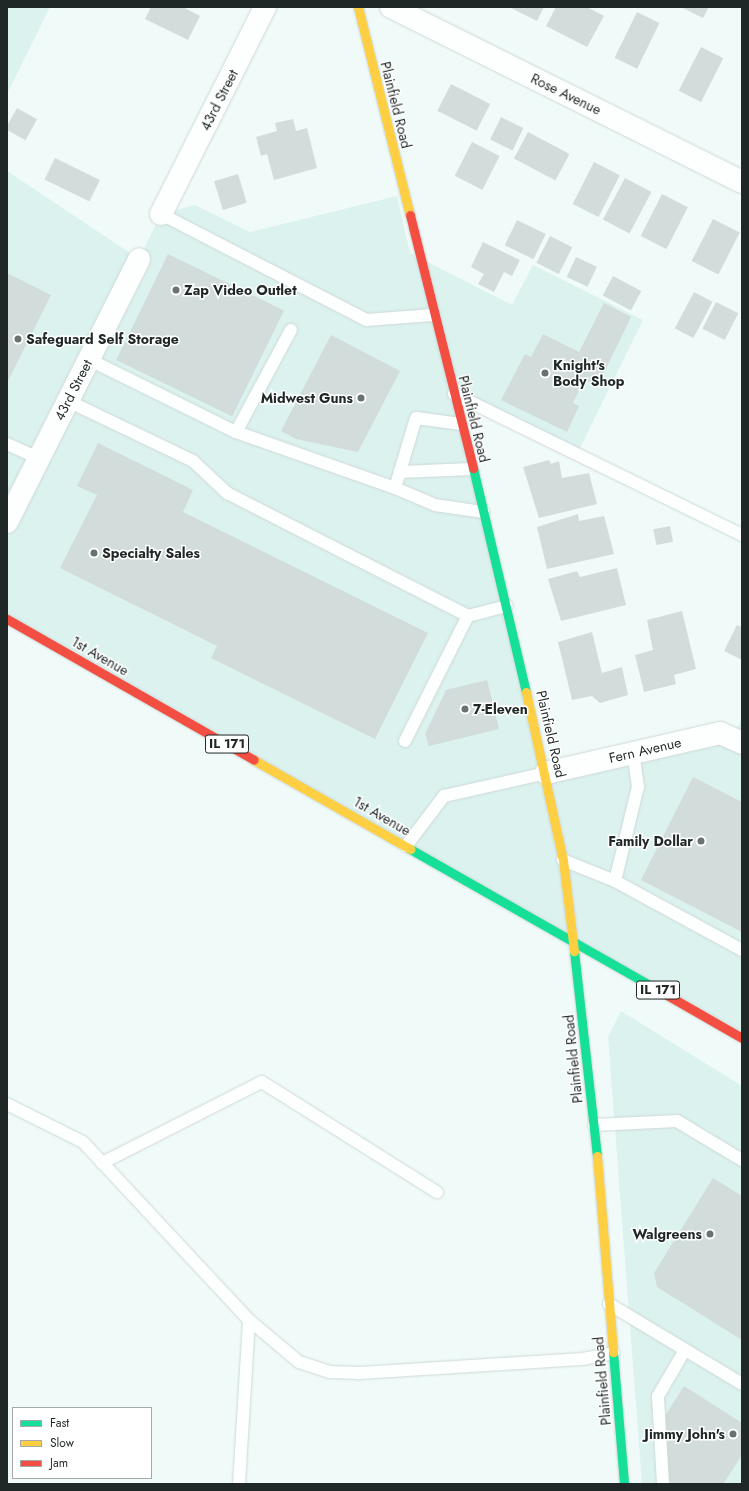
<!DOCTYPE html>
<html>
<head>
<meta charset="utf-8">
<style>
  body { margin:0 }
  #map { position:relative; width:749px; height:1491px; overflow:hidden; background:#f0fbf9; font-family:Jost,sans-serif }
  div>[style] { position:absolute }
  .built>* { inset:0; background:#dbf2ef }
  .building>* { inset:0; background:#d2dcda; transform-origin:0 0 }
  .roads { filter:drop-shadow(0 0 1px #ced8d6) drop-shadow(0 0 1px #ced8d6) }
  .lane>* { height:12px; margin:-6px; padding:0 6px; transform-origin:6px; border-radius:6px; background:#fdfefe }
  .street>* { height:22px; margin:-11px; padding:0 11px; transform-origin:11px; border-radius:11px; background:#fdfefe }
  .fast>* { height:9px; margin:-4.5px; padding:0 4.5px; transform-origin:4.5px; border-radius:4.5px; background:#16e098 }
  .slow>* { height:9px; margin:-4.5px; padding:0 4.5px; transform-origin:4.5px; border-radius:4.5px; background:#ffcf43 }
  .jam>* { height:9px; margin:-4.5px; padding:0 4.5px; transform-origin:4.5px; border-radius:4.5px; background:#f24e42 }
  .dots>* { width:11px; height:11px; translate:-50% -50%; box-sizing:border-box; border:2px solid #fff; border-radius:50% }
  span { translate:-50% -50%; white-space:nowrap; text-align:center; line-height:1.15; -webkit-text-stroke:3px #fff; paint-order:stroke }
  .shield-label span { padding:1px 3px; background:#fff; border:1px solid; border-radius:3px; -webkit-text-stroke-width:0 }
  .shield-label { font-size:13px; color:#1f2827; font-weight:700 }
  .street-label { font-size:14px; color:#1f2827 }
  .poi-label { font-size:14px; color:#1f2827; font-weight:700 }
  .left { translate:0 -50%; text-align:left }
  .right { translate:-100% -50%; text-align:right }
  .frame { position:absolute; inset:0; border:8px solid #1f2827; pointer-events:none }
  .legend { position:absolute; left:12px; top:1407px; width:140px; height:72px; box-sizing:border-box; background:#fff; border:1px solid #a5a9a9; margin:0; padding:5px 7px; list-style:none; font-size:12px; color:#1f2827 }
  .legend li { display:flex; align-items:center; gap:8px; height:20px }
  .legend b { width:20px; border:1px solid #a5a9a9 }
</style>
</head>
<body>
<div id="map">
  <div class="built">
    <i style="clip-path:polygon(7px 7px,50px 7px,7px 94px)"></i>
    <i style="clip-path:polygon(7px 171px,139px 259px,161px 214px,195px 205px,250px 232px,397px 196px,410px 253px,512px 305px,533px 265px,643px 320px,577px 454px,454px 394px,540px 769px,733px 735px,742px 719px,742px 1032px,7px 619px)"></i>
    <i style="clip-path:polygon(621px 1011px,742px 1086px,742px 1484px,642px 1484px,608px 1037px)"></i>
  </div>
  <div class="building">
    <i style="clip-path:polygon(151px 7px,183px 7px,200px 16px,188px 40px,145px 19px)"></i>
    <i style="clip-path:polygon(509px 7px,544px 7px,537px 21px)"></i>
    <i style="clip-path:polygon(556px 7px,587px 7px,604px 16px,587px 47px,546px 26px)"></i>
    <i style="clip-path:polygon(681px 7px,709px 7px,703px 18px)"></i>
    <i style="left:637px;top:12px;width:25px;height:51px;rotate:26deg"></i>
    <i style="left:701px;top:47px;width:25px;height:49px;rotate:27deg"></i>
    <i style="left:451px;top:84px;width:44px;height:30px;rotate:27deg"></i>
    <i style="left:17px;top:108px;width:23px;height:24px;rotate:29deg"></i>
    <i style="left:501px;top:117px;width:25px;height:25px;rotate:26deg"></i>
    <i style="clip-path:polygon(293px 119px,296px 131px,307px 128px,317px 168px,274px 180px,267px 154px,261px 156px,256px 137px,277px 131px,275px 123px)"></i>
    <i style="left:528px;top:132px;width:47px;height:30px;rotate:28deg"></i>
    <i style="left:472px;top:142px;width:31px;height:38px;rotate:27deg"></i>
    <i style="left:55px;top:158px;width:50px;height:24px;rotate:26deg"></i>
    <i style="left:594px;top:162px;width:29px;height:47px;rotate:27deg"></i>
    <i style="left:238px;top:174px;width:30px;height:25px;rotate:73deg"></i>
    <i style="left:625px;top:178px;width:30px;height:47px;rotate:28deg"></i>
    <i style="left:662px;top:194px;width:29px;height:47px;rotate:27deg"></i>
    <i style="left:713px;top:219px;width:30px;height:47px;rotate:27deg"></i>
    <i style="left:517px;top:220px;width:32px;height:28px;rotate:26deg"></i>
    <i style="left:550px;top:236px;width:25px;height:30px;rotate:27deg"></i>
    <i style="clip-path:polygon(483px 242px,520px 260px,512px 276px,504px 272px,494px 292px,478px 284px,484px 274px,471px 267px)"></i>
    <i style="left:168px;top:254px;width:129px;height:118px;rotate:26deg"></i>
    <i style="left:576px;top:257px;width:23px;height:22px;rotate:25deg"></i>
    <i style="clip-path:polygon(7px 273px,51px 295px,7px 383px)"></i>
    <i style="left:613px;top:276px;width:32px;height:22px;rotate:28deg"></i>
    <i style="left:694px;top:292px;width:21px;height:41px;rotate:28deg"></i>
    <i style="left:716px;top:302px;width:25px;height:30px;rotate:27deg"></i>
    <i style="clip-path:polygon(604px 303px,631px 317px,598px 385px,584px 380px,573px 403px,579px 406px,567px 432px,501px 400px,525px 354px,531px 357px,543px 334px,579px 352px)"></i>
    <i style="clip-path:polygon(331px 335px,400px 371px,358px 452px,296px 439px,281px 431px)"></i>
    <i style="clip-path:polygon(98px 443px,193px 490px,183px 512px,428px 633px,375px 739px,211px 658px,217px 646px,60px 568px,97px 495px,77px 486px)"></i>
    <i style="clip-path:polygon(549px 460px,551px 464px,559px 461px,562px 478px,589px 473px,597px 504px,539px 518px,523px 467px)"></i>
    <i style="clip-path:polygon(578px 514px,579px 521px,604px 516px,614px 554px,547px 569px,537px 527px)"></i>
    <i style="left:670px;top:526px;width:16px;height:17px;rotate:79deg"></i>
    <i style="clip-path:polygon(617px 568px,626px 605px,561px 621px,548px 579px,577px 571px,580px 577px)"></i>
    <i style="clip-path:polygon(682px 611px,696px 669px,674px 675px,676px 684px,644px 692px,635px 655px,653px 650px,647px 620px)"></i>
    <i style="clip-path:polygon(737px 625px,742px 627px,742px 660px,724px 651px)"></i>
    <i style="clip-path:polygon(592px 632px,602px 673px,622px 667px,628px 695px,600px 703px,592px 696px,572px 700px,558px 642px)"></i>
    <i style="clip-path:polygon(487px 680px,499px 729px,429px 746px,425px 734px,446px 690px)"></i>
    <i style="clip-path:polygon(693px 777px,742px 802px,742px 932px,641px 880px)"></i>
    <i style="clip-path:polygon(713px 1178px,742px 1196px,742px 1340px,657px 1287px,654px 1273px)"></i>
    <i style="clip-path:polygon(684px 1386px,742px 1423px,742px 1455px,723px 1484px,669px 1484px,663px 1419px)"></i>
  </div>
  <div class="roads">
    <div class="lane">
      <i style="left:161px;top:214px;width:231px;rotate:27.3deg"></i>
      <i style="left:366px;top:320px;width:67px;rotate:-4.3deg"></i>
      <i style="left:88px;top:359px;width:165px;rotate:26.3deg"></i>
      <i style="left:236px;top:432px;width:169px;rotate:19.4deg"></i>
      <i style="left:454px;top:394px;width:321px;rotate:26.1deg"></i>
      <i style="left:68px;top:401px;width:139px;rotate:25.6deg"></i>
      <i style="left:193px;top:461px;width:47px;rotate:43.3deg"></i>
      <i style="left:227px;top:493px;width:271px;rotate:27deg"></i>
      <i style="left:468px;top:616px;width:40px;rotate:-14.4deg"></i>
      <i style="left:461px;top:424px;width:45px;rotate:-172.4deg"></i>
      <i style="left:416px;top:418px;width:73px;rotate:106.7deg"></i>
      <i style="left:395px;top:488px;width:43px;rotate:23deg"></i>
      <i style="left:435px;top:505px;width:49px;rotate:8.3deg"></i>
      <i style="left:236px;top:432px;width:116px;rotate:-61.7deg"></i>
      <i style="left:7px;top:444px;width:35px;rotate:24deg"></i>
      <i style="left:400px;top:472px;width:72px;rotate:-2.4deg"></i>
      <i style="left:405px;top:741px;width:140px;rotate:-63.3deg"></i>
      <i style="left:406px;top:846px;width:63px;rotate:-52.8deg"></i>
      <i style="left:444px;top:796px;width:105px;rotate:-12.7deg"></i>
      <i style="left:563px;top:860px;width:56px;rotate:22deg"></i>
      <i style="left:615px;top:881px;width:145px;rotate:28.5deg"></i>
      <i style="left:615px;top:881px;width:97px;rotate:-76.3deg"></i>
      <i style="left:638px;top:787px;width:34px;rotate:-98deg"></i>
      <i style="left:7px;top:1104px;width:85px;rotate:26.6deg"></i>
      <i style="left:83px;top:1142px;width:243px;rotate:47deg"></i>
      <i style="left:249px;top:1320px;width:65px;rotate:40deg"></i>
      <i style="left:299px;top:1362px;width:33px;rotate:18deg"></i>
      <i style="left:330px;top:1372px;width:30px;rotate:2deg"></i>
      <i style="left:360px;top:1373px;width:223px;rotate:-3.6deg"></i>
      <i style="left:583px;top:1359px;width:31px;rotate:-11deg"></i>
      <i style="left:594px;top:1125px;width:83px;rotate:-2.8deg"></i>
      <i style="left:677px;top:1121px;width:76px;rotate:31deg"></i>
      <i style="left:102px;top:1163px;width:179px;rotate:-26.9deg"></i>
      <i style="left:262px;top:1082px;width:207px;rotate:32.2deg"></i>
      <i style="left:609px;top:1304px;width:155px;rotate:31deg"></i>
      <i style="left:239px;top:1484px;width:164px;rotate:-86.5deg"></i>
      <i style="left:663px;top:1484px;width:88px;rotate:-93.3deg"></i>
      <i style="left:658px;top:1396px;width:53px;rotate:-59.6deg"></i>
    </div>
    <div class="street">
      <i style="left:391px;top:7px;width:392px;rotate:26.5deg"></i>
      <i style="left:161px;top:214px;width:232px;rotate:-63.3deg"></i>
      <i style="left:7px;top:522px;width:294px;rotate:-63.3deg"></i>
      <i style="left:546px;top:773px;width:179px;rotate:-12.9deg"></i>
      <i style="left:720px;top:733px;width:24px;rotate:24deg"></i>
    </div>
    <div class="fast">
      <i style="left:473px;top:468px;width:230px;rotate:76.7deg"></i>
      <i style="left:410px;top:849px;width:296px;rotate:29.6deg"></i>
      <i style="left:574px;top:951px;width:206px;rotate:83.6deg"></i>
      <i style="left:613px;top:1352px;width:132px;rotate:85.2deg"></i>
    </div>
    <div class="slow">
      <i style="left:358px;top:7px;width:214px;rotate:76deg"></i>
      <i style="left:526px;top:692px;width:172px;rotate:77.6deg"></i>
      <i style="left:563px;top:860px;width:92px;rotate:83.1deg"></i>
      <i style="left:254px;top:760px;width:180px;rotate:29.7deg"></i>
      <i style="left:597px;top:1156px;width:197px;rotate:85.3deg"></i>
    </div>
    <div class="jam">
      <i style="left:410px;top:215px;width:261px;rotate:76deg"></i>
      <i style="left:7px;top:619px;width:284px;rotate:29.7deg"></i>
      <i style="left:667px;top:995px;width:86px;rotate:29.8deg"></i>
    </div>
  </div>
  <div class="dots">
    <i style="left:176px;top:290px;background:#687270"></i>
    <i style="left:18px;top:339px;background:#687270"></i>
    <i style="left:545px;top:373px;background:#687270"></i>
    <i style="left:361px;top:398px;background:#687270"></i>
    <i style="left:94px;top:553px;background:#687270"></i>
    <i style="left:465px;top:709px;background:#687270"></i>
    <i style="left:701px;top:841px;background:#687270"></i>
    <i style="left:710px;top:1234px;background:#687270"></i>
    <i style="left:733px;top:1434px;background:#687270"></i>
  </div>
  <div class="shield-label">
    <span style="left:227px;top:744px">IL 171</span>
    <span style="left:658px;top:990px">IL 171</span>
  </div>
  <div class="street-label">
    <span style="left:566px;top:94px;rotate:26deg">Rose Avenue</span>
    <span style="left:219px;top:100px;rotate:-63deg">43rd Street</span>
    <span style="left:396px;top:105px;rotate:76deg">Plainfield Road</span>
    <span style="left:73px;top:390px;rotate:-63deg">43rd Street</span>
    <span style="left:474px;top:419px;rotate:76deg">Plainfield Road</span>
    <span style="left:100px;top:656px;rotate:30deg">1st Avenue</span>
    <span style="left:551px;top:734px;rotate:77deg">Plainfield Road</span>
    <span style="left:645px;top:750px;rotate:-13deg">Fern Avenue</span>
    <span style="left:382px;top:816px;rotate:30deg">1st Avenue</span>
    <span style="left:573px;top:1059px;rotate:-96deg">Plainfield Road</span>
    <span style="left:602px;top:1381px;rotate:-95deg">Plainfield Road</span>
  </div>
  <div class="poi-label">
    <span class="left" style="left:184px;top:290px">Zap Video Outlet</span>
    <span class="left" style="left:26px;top:339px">Safeguard Self Storage</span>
    <span class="left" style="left:553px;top:373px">Knight's<br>Body Shop</span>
    <span class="right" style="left:353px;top:398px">Midwest Guns</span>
    <span class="left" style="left:102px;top:553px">Specialty Sales</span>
    <span class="left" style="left:473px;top:709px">7-Eleven</span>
    <span class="right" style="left:693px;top:841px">Family Dollar</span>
    <span class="right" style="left:702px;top:1234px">Walgreens</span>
    <span class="right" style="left:725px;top:1434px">Jimmy John's</span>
  </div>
  <div class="frame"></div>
  <ul class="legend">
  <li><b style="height:5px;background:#16e098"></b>Fast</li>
  <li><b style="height:5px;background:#ffcf43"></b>Slow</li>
  <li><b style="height:5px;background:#f24e42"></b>Jam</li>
  </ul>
</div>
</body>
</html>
